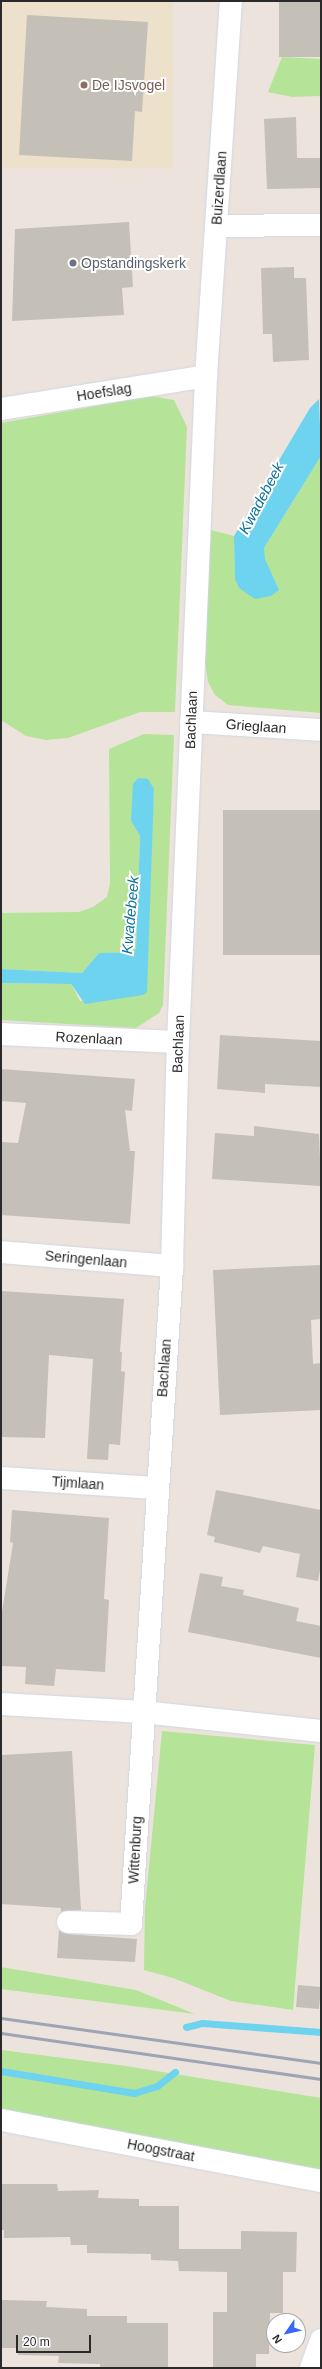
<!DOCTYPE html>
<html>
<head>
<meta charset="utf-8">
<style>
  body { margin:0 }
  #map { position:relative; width:322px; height:2369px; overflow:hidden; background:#ece4dc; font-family:Arial,sans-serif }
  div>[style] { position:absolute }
  .education>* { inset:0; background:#eee1cb; transform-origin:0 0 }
  .green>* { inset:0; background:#b5e398 }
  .water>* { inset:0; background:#6ed3ef }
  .stream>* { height:7px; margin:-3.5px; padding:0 3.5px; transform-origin:3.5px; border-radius:3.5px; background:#6ed3ef }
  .building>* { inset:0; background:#c4bfb7; transform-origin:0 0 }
  .roads { filter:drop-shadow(0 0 1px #d1d5e3) drop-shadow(0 0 1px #d1d5e3) }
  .minor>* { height:22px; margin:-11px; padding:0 11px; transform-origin:11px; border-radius:11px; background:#fff }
  .rail>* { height:3px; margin:-1.5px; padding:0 1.5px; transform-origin:1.5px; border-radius:1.5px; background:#9ea3b5 }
  .dots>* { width:11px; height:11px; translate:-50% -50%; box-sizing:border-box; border:2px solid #fff; border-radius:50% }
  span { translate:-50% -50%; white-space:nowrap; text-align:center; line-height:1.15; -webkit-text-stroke:4px #fff; paint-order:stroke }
  .education-label { font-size:14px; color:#785e54 }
  .left { translate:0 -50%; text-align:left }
  .street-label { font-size:14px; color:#2a2a2a }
  .worship-label { font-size:14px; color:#5b616d }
  .water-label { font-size:15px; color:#0c719c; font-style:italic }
  .frame { position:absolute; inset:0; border:2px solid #2a2a2a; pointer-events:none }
  .north { position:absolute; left:266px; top:2313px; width:40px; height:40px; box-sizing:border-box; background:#fff; border:1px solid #aaa; border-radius:50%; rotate:236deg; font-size:11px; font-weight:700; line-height:16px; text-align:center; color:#2a2a2a }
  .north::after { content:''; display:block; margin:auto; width:14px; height:18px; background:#3a67fb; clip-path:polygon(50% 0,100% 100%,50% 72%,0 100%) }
  .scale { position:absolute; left:16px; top:2335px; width:75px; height:18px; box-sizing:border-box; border:2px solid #2a2a2a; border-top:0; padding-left:5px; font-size:12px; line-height:14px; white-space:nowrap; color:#2a2a2a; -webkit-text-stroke:3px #fff; paint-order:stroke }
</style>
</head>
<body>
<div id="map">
  <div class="education">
    <i style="left:1px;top:1px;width:172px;height:167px"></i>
  </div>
  <div class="green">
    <i style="clip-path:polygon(282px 57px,321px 59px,321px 96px,292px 97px,268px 92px)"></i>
    <i style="clip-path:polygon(151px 396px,174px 400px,187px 427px,175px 712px,140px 712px,68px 738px,46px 740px,26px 736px,1px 720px,1px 423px)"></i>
    <i style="clip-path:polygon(321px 456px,321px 713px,228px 705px,215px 695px,208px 682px,204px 657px,211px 530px,234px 536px,235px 578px,239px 588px,279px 590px,264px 559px,264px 548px)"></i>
    <i style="clip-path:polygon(144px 734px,174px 735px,163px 1005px,159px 1013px,136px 1028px,1px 1020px,1px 983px,71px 984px,80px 1001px,143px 995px,154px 789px,131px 821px,140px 836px,136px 949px,132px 952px,99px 953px,82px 973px,1px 969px,1px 913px,79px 912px,93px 907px,107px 897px,110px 884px,109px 749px)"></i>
    <i style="clip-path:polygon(162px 1731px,315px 1745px,293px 2010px,231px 2001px,173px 1978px,144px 1970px,145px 1908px)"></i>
    <i style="clip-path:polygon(1px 1967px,136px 1990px,195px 2014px,1px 1989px)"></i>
    <i style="clip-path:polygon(1px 2050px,126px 2066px,321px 2098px,321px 2172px,1px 2112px)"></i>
  </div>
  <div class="water">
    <i style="clip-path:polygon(319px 399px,321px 456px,264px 548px,265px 559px,279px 590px,271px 596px,255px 599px,239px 588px,235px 579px,234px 536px,310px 408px)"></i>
    <i style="clip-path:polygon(138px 778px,148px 779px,154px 789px,147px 992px,143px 995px,85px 1004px,71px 984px,1px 983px,1px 969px,82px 973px,99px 953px,132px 952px,136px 949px,140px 836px,131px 821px,133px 784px)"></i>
  </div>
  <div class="stream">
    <i style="left:186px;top:2027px;width:16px;rotate:-14deg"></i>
    <i style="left:202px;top:2023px;width:119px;rotate:4.3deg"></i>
    <i style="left:1px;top:2071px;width:135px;rotate:9.4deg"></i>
    <i style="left:134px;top:2093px;width:24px;rotate:-17deg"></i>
    <i style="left:157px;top:2086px;width:23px;rotate:-38deg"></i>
  </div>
  <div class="building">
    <i style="left:279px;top:1px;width:42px;height:56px"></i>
    <i style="clip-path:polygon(27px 15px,148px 22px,142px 112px,135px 111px,132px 161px,19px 155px)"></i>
    <i style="clip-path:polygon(296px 117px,297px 158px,321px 158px,321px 188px,267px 189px,264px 119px)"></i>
    <i style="clip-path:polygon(129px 222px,133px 287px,122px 288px,124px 315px,12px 321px,15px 229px)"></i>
    <i style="clip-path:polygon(294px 267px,294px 278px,306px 278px,309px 360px,273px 362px,272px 334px,263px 334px,261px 268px)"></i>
    <i style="left:321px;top:810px;width:145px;height:98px;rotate:90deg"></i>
    <i style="clip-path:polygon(220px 1035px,321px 1041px,321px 1087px,265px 1084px,265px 1093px,217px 1089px)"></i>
    <i style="clip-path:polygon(1px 1069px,135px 1079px,132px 1111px,125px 1110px,130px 1151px,135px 1151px,130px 1224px,1px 1215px,1px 1142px,18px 1143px,26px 1103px,1px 1101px)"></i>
    <i style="clip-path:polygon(254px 1126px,319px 1134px,321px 1186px,212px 1179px,215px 1133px,254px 1136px)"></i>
    <i style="clip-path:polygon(321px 1265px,320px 1319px,311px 1320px,313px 1364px,321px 1363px,321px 1410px,220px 1415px,213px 1270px)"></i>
    <i style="clip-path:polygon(1px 1291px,124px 1299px,120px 1352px,122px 1352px,121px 1371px,125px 1372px,120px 1445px,109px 1444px,108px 1460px,87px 1459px,93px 1359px,49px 1355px,45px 1438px,1px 1437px)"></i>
    <i style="clip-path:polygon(216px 1490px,321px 1510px,321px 1565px,318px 1581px,296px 1577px,300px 1554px,263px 1546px,260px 1553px,214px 1542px,215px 1537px,207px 1535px)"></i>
    <i style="clip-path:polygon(12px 1510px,109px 1518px,104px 1599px,109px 1600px,105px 1672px,56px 1669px,54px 1686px,25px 1684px,26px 1667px,1px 1666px,1px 1618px,13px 1543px,10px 1542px)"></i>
    <i style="clip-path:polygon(200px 1573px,223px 1577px,221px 1586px,244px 1590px,243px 1595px,299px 1608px,296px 1621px,321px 1626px,321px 1658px,188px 1632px)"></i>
    <i style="clip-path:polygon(72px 1751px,81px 1910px,61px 1912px,61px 1908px,1px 1904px,1px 1755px)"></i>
    <i style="clip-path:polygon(59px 1930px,68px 1934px,137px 1939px,135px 1962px,57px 1958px)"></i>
    <i style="left:298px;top:1985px;width:23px;height:22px;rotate:5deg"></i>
    <i style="clip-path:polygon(1px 2184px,57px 2184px,58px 2191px,99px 2190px,98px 2198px,139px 2199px,139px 2206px,179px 2206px,179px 2249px,241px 2249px,241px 2231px,297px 2232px,296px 2272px,283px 2272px,283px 2313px,270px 2313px,269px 2354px,256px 2354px,256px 2368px,213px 2368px,213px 2312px,227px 2312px,227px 2272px,179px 2271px,178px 2261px,151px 2260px,151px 2254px,87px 2253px,87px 2245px,71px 2245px,70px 2237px,4px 2238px,4px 2230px,1px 2230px)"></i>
    <i style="clip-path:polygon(1px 2300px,47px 2301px,46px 2307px,87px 2309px,87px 2316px,127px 2316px,127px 2323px,168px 2323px,168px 2368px,100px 2368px,100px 2364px,58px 2363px,59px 2356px,18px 2355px,18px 2348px,1px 2348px)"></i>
  </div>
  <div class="roads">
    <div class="minor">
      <i style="left:217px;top:226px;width:104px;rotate:-0.6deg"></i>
      <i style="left:1px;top:409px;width:208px;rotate:-9.1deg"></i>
      <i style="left:191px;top:722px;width:130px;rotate:3.5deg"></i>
      <i style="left:1px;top:1034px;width:177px;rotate:2.6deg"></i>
      <i style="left:1px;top:1252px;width:172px;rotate:4.7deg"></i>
      <i style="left:1px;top:1478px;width:155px;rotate:3.7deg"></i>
      <i style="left:1px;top:1704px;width:142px;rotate:3.2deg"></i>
      <i style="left:143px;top:1712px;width:179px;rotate:6.1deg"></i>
      <i style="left:68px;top:1922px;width:63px;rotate:1.8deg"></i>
      <i style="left:131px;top:1924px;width:659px;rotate:-86.43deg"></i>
      <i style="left:172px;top:1266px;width:224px;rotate:-88.5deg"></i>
      <i style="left:178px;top:1042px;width:667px;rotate:-87.59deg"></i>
      <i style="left:206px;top:376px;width:376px;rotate:-86.2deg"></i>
      <i style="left:1px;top:2120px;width:326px;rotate:10.8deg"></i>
      <i style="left:311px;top:2368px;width:30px;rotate:-70deg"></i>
    </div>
  </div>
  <div class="rail">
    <i style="left:1px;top:2018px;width:323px;rotate:8deg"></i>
    <i style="left:1px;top:2033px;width:323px;rotate:8.2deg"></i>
  </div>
  <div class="dots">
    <i style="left:84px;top:85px;background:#8d6e63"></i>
    <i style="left:73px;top:263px;background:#6b7280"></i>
  </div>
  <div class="education-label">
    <span class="left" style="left:92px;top:85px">De IJsvogel</span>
  </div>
  <div class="street-label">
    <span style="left:219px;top:188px;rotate:-86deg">Buizerdlaan</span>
    <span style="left:104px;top:392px;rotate:-9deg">Hoefslag</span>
    <span style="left:191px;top:720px;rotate:-88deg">Bachlaan</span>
    <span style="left:256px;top:726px;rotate:4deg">Grieglaan</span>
    <span style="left:89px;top:1038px;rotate:3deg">Rozenlaan</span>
    <span style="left:178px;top:1044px;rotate:-88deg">Bachlaan</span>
    <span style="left:86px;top:1259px;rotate:5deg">Seringenlaan</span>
    <span style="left:164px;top:1368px;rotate:-86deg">Bachlaan</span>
    <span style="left:78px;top:1483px;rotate:4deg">Tijmlaan</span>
    <span style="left:135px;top:1850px;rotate:-87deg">Wittenburg</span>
    <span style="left:161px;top:2150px;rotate:11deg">Hoogstraat</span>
  </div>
  <div class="worship-label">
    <span class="left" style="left:81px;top:263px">Opstandingskerk</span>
  </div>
  <div class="water-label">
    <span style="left:261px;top:498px;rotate:-62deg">Kwadebeek</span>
    <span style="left:130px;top:915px;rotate:-85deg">Kwadebeek</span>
  </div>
  <div class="frame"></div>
  <div class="north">N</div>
  <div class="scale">20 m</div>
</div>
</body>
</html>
